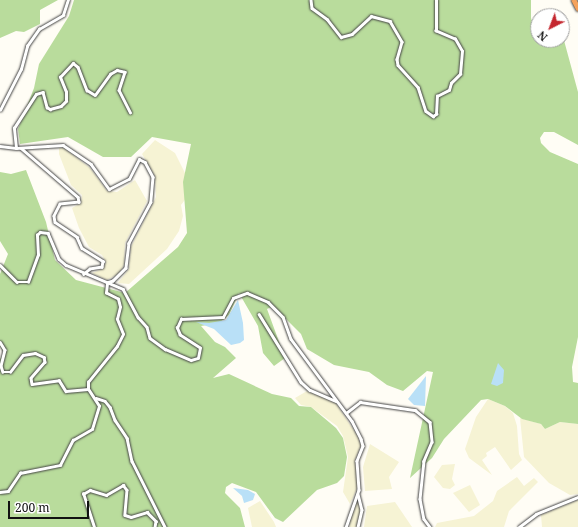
<!DOCTYPE html>
<html>
<head>
<meta charset="utf-8">
<style>
  body { margin:0 }
  #map { position:relative; width:578px; height:527px; overflow:hidden; background:#fffdf5; font-family:"Noto Serif",serif }
  div>[style] { position:absolute }
  .farmland>* { inset:0; background:#f6f3d4 }
  .forest>* { inset:0; background:#b9dc9c }
  .water>* { inset:0; background:#b9e0f7 }
  .roads { filter:drop-shadow(0 0 1px #444) drop-shadow(0 0 1px #444) }
  .minor>* { height:2.5px; margin:-1.25px; padding:0 1.25px; transform-origin:1.25px; border-radius:1.25px; background:#fff }
  .motorway>* { height:4.5px; margin:-2.25px; padding:0 2.25px; transform-origin:2.25px; border-radius:2.25px; background:#f5a25d }
  span { translate:-50% -50%; white-space:nowrap; text-align:center; line-height:1.15; -webkit-text-stroke:4px #fff; paint-order:stroke }
  .north { position:absolute; left:530px; top:8px; width:40px; height:40px; box-sizing:border-box; background:#fff; border:1px solid #a0a0a0; border-radius:50%; rotate:222deg; font-size:11px; font-weight:700; line-height:16px; text-align:center; color:#111 }
  .north::after { content:''; display:block; margin:auto; width:14px; height:18px; background:#c4262e; clip-path:polygon(50% 0,100% 100%,50% 72%,0 100%) }
  .scale { position:absolute; left:8px; top:501px; width:81px; height:18px; box-sizing:border-box; border:2px solid #111; border-top:0; padding-left:5px; font-size:12px; line-height:14px; white-space:nowrap; color:#111; -webkit-text-stroke:3px #fff; paint-order:stroke }
</style>
</head>
<body>
<div id="map">
  <div class="farmland">
    <i style="clip-path:polygon(155px 140px,175px 153px,189px 181px,190px 193px,181px 205px,183px 216px,179px 231px,167px 249px,129px 284px,118px 283px,129px 269px,131px 247px,156px 197px,155px 176px,142px 154px)"></i>
    <i style="clip-path:polygon(59px 148px,64px 148px,90px 168px,107px 191px,117px 192px,135px 180px,147px 201px,125px 243px,124px 264px,120px 273px,107px 280px,92px 273px,103px 269px,106px 262px,102px 255px,89px 247px,79px 228px,72px 208px,81px 203px,82px 195px,71px 185px,59px 154px)"></i>
    <i style="clip-path:polygon(307px 391px,335px 402px,357px 435px,361px 445px,355px 460px,358px 486px,350px 504px,343px 492px,348px 457px,343px 436px,337px 426px,311px 407px,301px 405px,295px 398px)"></i>
    <i style="clip-path:polygon(488px 399px,505px 406px,513px 413px,517px 426px,519px 454px,522px 460px,511px 470px,495px 447px,486px 453px,487px 456px,482px 460px,492px 475px,469px 458px,465px 449px,476px 417px)"></i>
    <i style="clip-path:polygon(520px 418px,541px 424px,545px 429px,560px 422px,578px 424px,578px 494px,570px 495px,549px 483px,524px 457px)"></i>
    <i style="clip-path:polygon(370px 444px,399px 462px,389px 477px,392px 489px,365px 491px,363px 467px)"></i>
    <i style="clip-path:polygon(455px 464px,452px 479px,455px 485px,450px 489px,443px 488px,434px 477px,442px 465px)"></i>
    <i style="clip-path:polygon(517px 477px,524px 486px,534px 478px,538px 482px,509px 511px,504px 527px,435px 527px,437px 523px,474px 516px,493px 501px,497px 491px)"></i>
    <i style="clip-path:polygon(470px 485px,480px 505px,469px 512px,453px 493px)"></i>
    <i style="clip-path:polygon(358px 497px,361px 510px,357px 527px,350px 527px,350px 518px)"></i>
    <i style="clip-path:polygon(578px 500px,578px 527px,542px 527px,541px 515px)"></i>
    <i style="clip-path:polygon(260px 501px,274px 522px,276px 527px,252px 527px,248px 508px)"></i>
    <i style="clip-path:polygon(395px 502px,412px 527px,364px 527px,367px 506px)"></i>
  </div>
  <div class="forest">
    <i style="clip-path:polygon(0 0,58px 0,40px 10px,40px 24px,24px 32px,16px 31px,0 38px)"></i>
    <i style="clip-path:polygon(74px 0,531px 0,531px 18px,533px 24px,538px 26px,538px 40px,562px 40px,562px 33px,578px 92px,578px 145px,554px 132px,544px 132px,540px 138px,541px 143px,550px 152px,578px 164px,578px 337px,572px 367px,573px 382px,578px 383px,578px 424px,560px 422px,545px 429px,541px 424px,522px 419px,505px 406px,488px 399px,481px 400px,444px 439px,432px 458px,410px 478px,433px 372px,427px 371px,403px 391px,387px 385px,369px 372px,334px 365px,307px 349px,301px 334px,273px 306px,267px 309px,285px 358px,274px 366px,263px 353px,258px 326px,239px 293px,229px 315px,219px 323px,201px 326px,215px 342px,225px 347px,236px 358px,213px 378px,229px 374px,272px 394px,291px 398px,299px 406px,311px 407px,336px 428px,343px 438px,347px 457px,344px 476px,337px 483px,317px 490px,283px 522px,275px 518px,256px 492px,232px 483px,226px 487px,225px 493px,240px 508px,245px 527px,0 527px,0 359px,4px 353px,0 346px,0 274px,8px 254px,0 241px,0 172px,11px 174px,26px 170px,46px 222px,55px 260px,76px 280px,125px 293px,178px 247px,187px 233px,183px 182px,191px 144px,152px 137px,131px 157px,103px 157px,68px 137px,20px 144px,18px 129px,34px 88px,39px 64px,69px 16px)"></i>
  </div>
  <div class="water">
    <i style="clip-path:polygon(238px 300px,243px 323px,244px 340px,240px 343px,231px 345px,214px 329px,196px 322px,209px 323px,226px 320px)"></i>
    <i style="clip-path:polygon(498px 363px,504px 370px,503px 383px,497px 386px,491px 384px)"></i>
    <i style="clip-path:polygon(426px 376px,425px 406px,414px 405px,408px 399px)"></i>
    <i style="clip-path:polygon(233px 488px,248px 490px,255px 494px,253px 500px,244px 503px,242px 496px)"></i>
  </div>
  <div class="roads">
    <div class="minor">
      <i style="left:311px;top:0;width:8px;rotate:83deg"></i>
      <i style="left:312px;top:8px;width:19px;rotate:36deg"></i>
      <i style="left:327px;top:19px;width:23px;rotate:52deg"></i>
      <i style="left:341px;top:37px;width:11px;rotate:-15deg"></i>
      <i style="left:352px;top:34px;width:26px;rotate:-43deg"></i>
      <i style="left:371px;top:16px;width:20px;rotate:15deg"></i>
      <i style="left:390px;top:21px;width:24px;rotate:60deg"></i>
      <i style="left:402px;top:42px;width:18px;rotate:106deg"></i>
      <i style="left:397px;top:59px;width:6px;rotate:81deg"></i>
      <i style="left:398px;top:65px;width:30px;rotate:48deg"></i>
      <i style="left:418px;top:87px;width:25px;rotate:72deg"></i>
      <i style="left:426px;top:111px;width:9px;rotate:36deg"></i>
      <i style="left:433px;top:116px;width:4px;rotate:-34deg"></i>
      <i style="left:436px;top:114px;width:18px;rotate:-87deg"></i>
      <i style="left:437px;top:96px;width:13px;rotate:-27deg"></i>
      <i style="left:449px;top:90px;width:7px;rotate:-74deg"></i>
      <i style="left:451px;top:83px;width:13px;rotate:-45deg"></i>
      <i style="left:460px;top:74px;width:23px;rotate:-85deg"></i>
      <i style="left:462px;top:51px;width:14px;rotate:-120deg"></i>
      <i style="left:455px;top:39px;width:21px;rotate:-157deg"></i>
      <i style="left:436px;top:31px;width:31px;rotate:-90deg"></i>
      <i style="left:0;top:110px;width:46px;rotate:-62.9deg"></i>
      <i style="left:21px;top:69px;width:24px;rotate:-75deg"></i>
      <i style="left:27px;top:46px;width:21px;rotate:-55deg"></i>
      <i style="left:39px;top:29px;width:28px;rotate:-30deg"></i>
      <i style="left:63px;top:15px;width:16px;rotate:-72deg"></i>
      <i style="left:0;top:146px;width:16px;rotate:7deg"></i>
      <i style="left:16px;top:148px;width:47px;rotate:-3.7deg"></i>
      <i style="left:63px;top:145px;width:34px;rotate:34deg"></i>
      <i style="left:91px;top:164px;width:31px;rotate:54deg"></i>
      <i style="left:109px;top:189px;width:22px;rotate:-27deg"></i>
      <i style="left:129px;top:179px;width:22px;rotate:-63deg"></i>
      <i style="left:139px;top:159px;width:7px;rotate:27deg"></i>
      <i style="left:145px;top:162px;width:17px;rotate:62deg"></i>
      <i style="left:153px;top:177px;width:25px;rotate:95deg"></i>
      <i style="left:151px;top:202px;width:47px;rotate:118.2deg"></i>
      <i style="left:129px;top:243px;width:25px;rotate:97deg"></i>
      <i style="left:126px;top:268px;width:18px;rotate:135deg"></i>
      <i style="left:113px;top:281px;width:6px;rotate:162deg"></i>
      <i style="left:16px;top:148px;width:20px;rotate:-96deg"></i>
      <i style="left:14px;top:128px;width:40px;rotate:-57.1deg"></i>
      <i style="left:36px;top:94px;width:7px;rotate:-16deg"></i>
      <i style="left:43px;top:92px;width:16px;rotate:75deg"></i>
      <i style="left:47px;top:107px;width:4px;rotate:34deg"></i>
      <i style="left:50px;top:109px;width:11px;rotate:-15deg"></i>
      <i style="left:61px;top:106px;width:7px;rotate:-45deg"></i>
      <i style="left:66px;top:101px;width:9px;rotate:-90deg"></i>
      <i style="left:66px;top:92px;width:16px;rotate:-112deg"></i>
      <i style="left:60px;top:77px;width:19px;rotate:-47deg"></i>
      <i style="left:73px;top:63px;width:6px;rotate:39deg"></i>
      <i style="left:78px;top:67px;width:25px;rotate:69deg"></i>
      <i style="left:87px;top:90px;width:9px;rotate:32deg"></i>
      <i style="left:95px;top:95px;width:26px;rotate:-54deg"></i>
      <i style="left:110px;top:74px;width:8px;rotate:-30deg"></i>
      <i style="left:117px;top:70px;width:8px;rotate:14deg"></i>
      <i style="left:125px;top:72px;width:19px;rotate:108deg"></i>
      <i style="left:119px;top:90px;width:25px;rotate:63deg"></i>
      <i style="left:21px;top:148px;width:75px;rotate:40.7deg"></i>
      <i style="left:78px;top:197px;width:5px;rotate:79deg"></i>
      <i style="left:79px;top:202px;width:19px;rotate:174deg"></i>
      <i style="left:60px;top:204px;width:13px;rotate:117deg"></i>
      <i style="left:54px;top:216px;width:6px;rotate:81deg"></i>
      <i style="left:55px;top:222px;width:27px;rotate:34deg"></i>
      <i style="left:77px;top:237px;width:12px;rotate:66deg"></i>
      <i style="left:82px;top:248px;width:25px;rotate:32deg"></i>
      <i style="left:103px;top:261px;width:6px;rotate:99deg"></i>
      <i style="left:102px;top:267px;width:12px;rotate:171deg"></i>
      <i style="left:90px;top:269px;width:8px;rotate:140deg"></i>
      <i style="left:0;top:265px;width:24px;rotate:45deg"></i>
      <i style="left:17px;top:282px;width:11px"></i>
      <i style="left:28px;top:282px;width:29px;rotate:-70deg"></i>
      <i style="left:38px;top:255px;width:20px;rotate:-93deg"></i>
      <i style="left:37px;top:235px;width:4px;rotate:-45deg"></i>
      <i style="left:40px;top:232px;width:8px;rotate:7deg"></i>
      <i style="left:48px;top:233px;width:28px;rotate:67deg"></i>
      <i style="left:59px;top:259px;width:9px;rotate:41deg"></i>
      <i style="left:66px;top:265px;width:62px;rotate:22.8deg"></i>
      <i style="left:123px;top:289px;width:32px;rotate:62deg"></i>
      <i style="left:138px;top:317px;width:13px;rotate:48deg"></i>
      <i style="left:147px;top:327px;width:11px;rotate:75deg"></i>
      <i style="left:150px;top:338px;width:19px;rotate:36deg"></i>
      <i style="left:165px;top:349px;width:28px;rotate:23deg"></i>
      <i style="left:191px;top:360px;width:7px;rotate:-16deg"></i>
      <i style="left:198px;top:358px;width:10px;rotate:-79deg"></i>
      <i style="left:200px;top:348px;width:24px;rotate:-147deg"></i>
      <i style="left:180px;top:335px;width:8px;rotate:-113deg"></i>
      <i style="left:177px;top:328px;width:10px;rotate:-66deg"></i>
      <i style="left:181px;top:319px;width:42px;rotate:-2.7deg"></i>
      <i style="left:223px;top:317px;width:21px;rotate:-62deg"></i>
      <i style="left:233px;top:298px;width:15px;rotate:-20deg"></i>
      <i style="left:247px;top:293px;width:23px;rotate:23deg"></i>
      <i style="left:268px;top:302px;width:21px;rotate:45deg"></i>
      <i style="left:283px;top:317px;width:23px;rotate:70deg"></i>
      <i style="left:291px;top:339px;width:102px;rotate:53.4deg"></i>
      <i style="left:352px;top:421px;width:20px;rotate:63deg"></i>
      <i style="left:361px;top:439px;width:7px;rotate:74deg"></i>
      <i style="left:363px;top:446px;width:16px;rotate:112deg"></i>
      <i style="left:357px;top:461px;width:29px;rotate:86deg"></i>
      <i style="left:359px;top:490px;width:39px;rotate:109deg"></i>
      <i style="left:259px;top:314px;width:80px;rotate:58.3deg"></i>
      <i style="left:301px;top:382px;width:12px;rotate:42deg"></i>
      <i style="left:310px;top:390px;width:28px;rotate:23deg"></i>
      <i style="left:0;top:342px;width:9px;rotate:58deg"></i>
      <i style="left:5px;top:350px;width:16px;rotate:104deg"></i>
      <i style="left:1px;top:366px;width:6px;rotate:72deg"></i>
      <i style="left:3px;top:372px;width:7px"></i>
      <i style="left:10px;top:372px;width:21px;rotate:-53deg"></i>
      <i style="left:23px;top:355px;width:12px;rotate:-9deg"></i>
      <i style="left:35px;top:353px;width:10px;rotate:24deg"></i>
      <i style="left:44px;top:357px;width:5px;rotate:79deg"></i>
      <i style="left:45px;top:362px;width:21px;rotate:131deg"></i>
      <i style="left:31px;top:378px;width:6px;rotate:81deg"></i>
      <i style="left:32px;top:384px;width:27px;rotate:-8deg"></i>
      <i style="left:59px;top:380px;width:13px;rotate:58deg"></i>
      <i style="left:66px;top:391px;width:22px;rotate:-5deg"></i>
      <i style="left:96px;top:398px;width:9px;rotate:18deg"></i>
      <i style="left:105px;top:401px;width:8px;rotate:50deg"></i>
      <i style="left:110px;top:407px;width:14px;rotate:69deg"></i>
      <i style="left:115px;top:420px;width:22px;rotate:56deg"></i>
      <i style="left:127px;top:438px;width:24px;rotate:78deg"></i>
      <i style="left:132px;top:461px;width:74px;rotate:63.4deg"></i>
      <i style="left:346px;top:413px;width:18px;rotate:-38deg"></i>
      <i style="left:360px;top:402px;width:56px;rotate:8.3deg"></i>
      <i style="left:415px;top:410px;width:19px;rotate:39deg"></i>
      <i style="left:430px;top:422px;width:20px;rotate:84deg"></i>
      <i style="left:432px;top:442px;width:21px;rotate:113deg"></i>
      <i style="left:424px;top:461px;width:38px;rotate:96deg"></i>
      <i style="left:420px;top:499px;width:20px;rotate:79deg"></i>
      <i style="left:424px;top:519px;width:10px;rotate:53deg"></i>
      <i style="left:0;top:492px;width:8px;rotate:-7deg"></i>
      <i style="left:8px;top:491px;width:22px;rotate:-56deg"></i>
      <i style="left:20px;top:473px;width:41px;rotate:-11.3deg"></i>
      <i style="left:60px;top:465px;width:28px;rotate:-63deg"></i>
      <i style="left:73px;top:440px;width:22px;rotate:-30deg"></i>
      <i style="left:92px;top:429px;width:24px;rotate:-73deg"></i>
      <i style="left:99px;top:406px;width:20px;rotate:-123deg"></i>
      <i style="left:88px;top:389px;width:7px;rotate:-90deg"></i>
      <i style="left:88px;top:382px;width:46px;rotate:-51.1deg"></i>
      <i style="left:117px;top:346px;width:13px;rotate:-63deg"></i>
      <i style="left:123px;top:334px;width:16px;rotate:-112deg"></i>
      <i style="left:117px;top:319px;width:12px;rotate:-76deg"></i>
      <i style="left:120px;top:307px;width:8px;rotate:-104deg"></i>
      <i style="left:118px;top:299px;width:13px;rotate:-153deg"></i>
      <i style="left:106px;top:293px;width:10px;rotate:-84deg"></i>
      <i style="left:358px;top:494px;width:16px;rotate:76deg"></i>
      <i style="left:362px;top:510px;width:17px;rotate:103deg"></i>
      <i style="left:94px;top:527px;width:35px;rotate:-108deg"></i>
      <i style="left:83px;top:494px;width:8px;rotate:-30deg"></i>
      <i style="left:90px;top:490px;width:17px;rotate:17deg"></i>
      <i style="left:106px;top:495px;width:20px;rotate:-30deg"></i>
      <i style="left:123px;top:485px;width:6px;rotate:51deg"></i>
      <i style="left:127px;top:490px;width:25px;rotate:95deg"></i>
      <i style="left:125px;top:515px;width:6px;rotate:18deg"></i>
      <i style="left:131px;top:517px;width:17px;rotate:-17deg"></i>
      <i style="left:147px;top:512px;width:13px;rotate:45deg"></i>
      <i style="left:156px;top:521px;width:6px;rotate:99deg"></i>
      <i style="left:519px;top:527px;width:21px;rotate:-37deg"></i>
      <i style="left:536px;top:514px;width:45px;rotate:-22deg"></i>
    </div>
    <div class="motorway">
      <i style="left:574px;top:0;width:9px;rotate:63deg"></i>
    </div>
  </div>
  <div class="north">N</div>
  <div class="scale">200 m</div>
</div>
</body>
</html>
